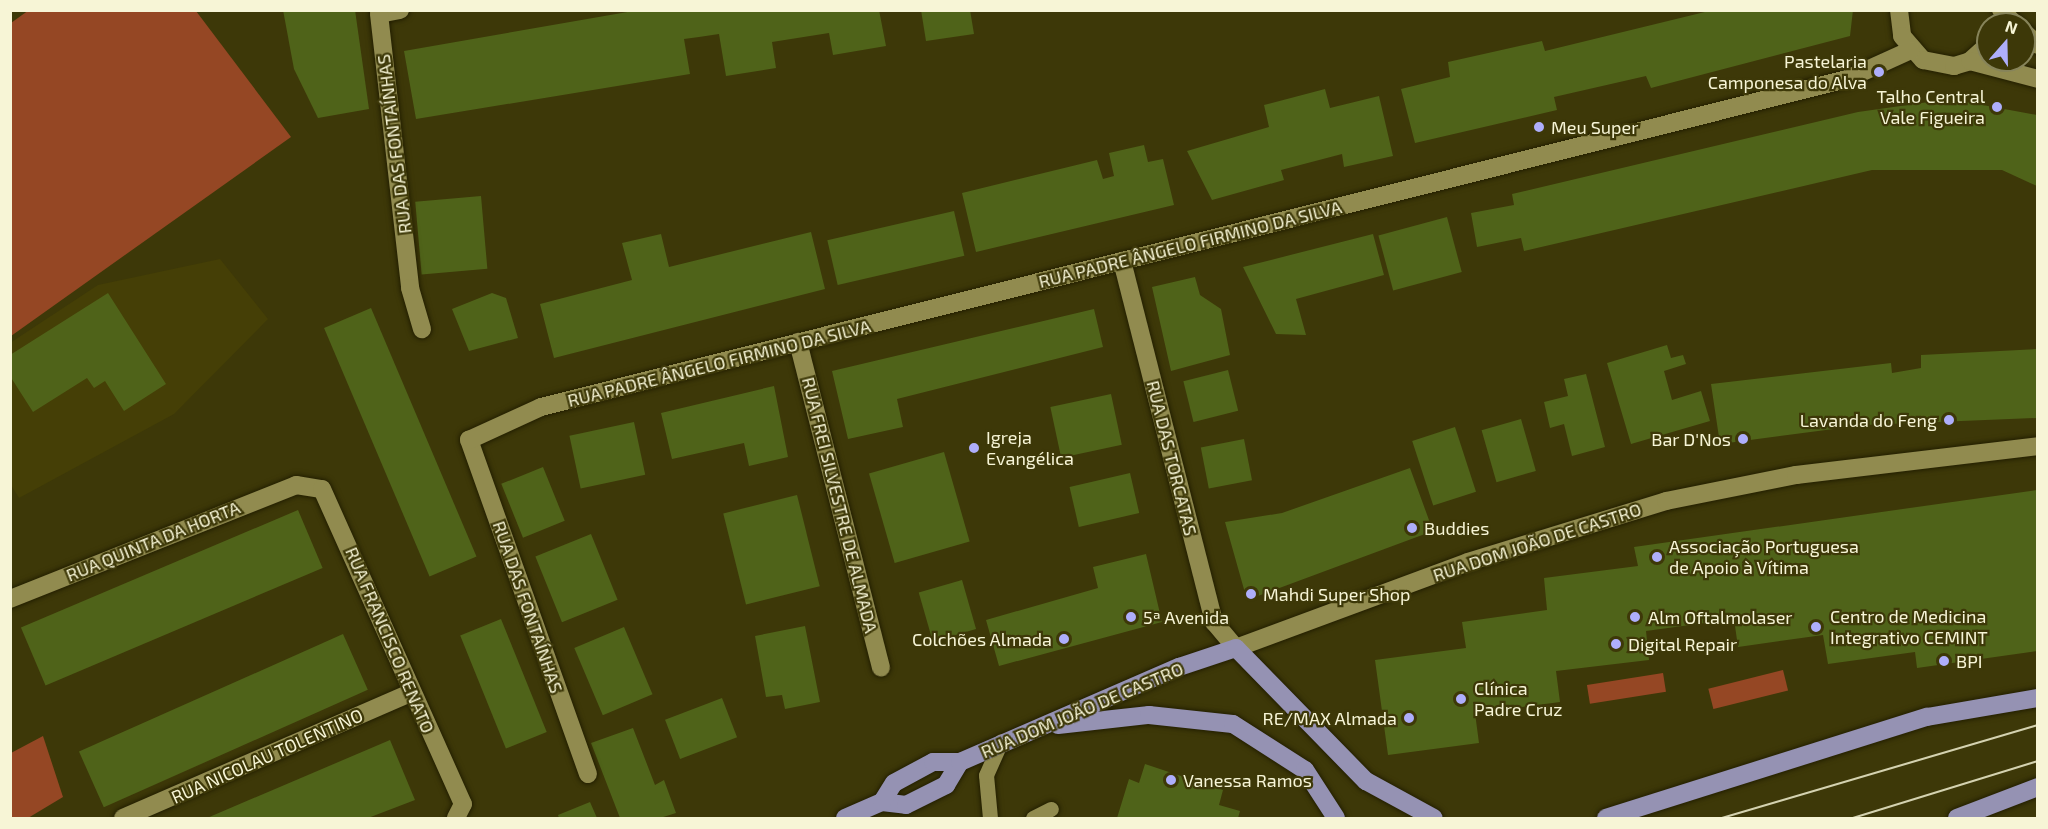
<!DOCTYPE html>
<html>
<head>
<meta charset="utf-8">
<style>
  body { margin:0 }
  #map { position:relative; width:2048px; height:829px; overflow:hidden; background:#3d3808; font-family:"Exo 2",sans-serif }
  div>[style] { position:absolute }
  .built>* { inset:0; background:#453f06 }
  .green>* { inset:0; background:#954724; transform-origin:0 0 }
  .building>* { inset:0; background:#4f6319; transform-origin:0 0 }
  .roads { filter:drop-shadow(0 0 2px #231f01) drop-shadow(0 0 2px #231f01) }
  .service>* { height:15px; margin:-7.5px; padding:0 7.5px; transform-origin:7.5px; border-radius:7.5px; background:#918b4f }
  .minor>* { height:18px; margin:-9px; padding:0 9px; transform-origin:9px; border-radius:9px; background:#918b4f }
  .primary>* { height:18px; margin:-9px; padding:0 9px; transform-origin:9px; border-radius:9px; background:#9592b3 }
  .tram>* { height:1.5px; margin:-0.75px; padding:0 0.75px; transform-origin:0.75px; border-radius:0.75px; background:#d4d2b0 }
  .dots>* { width:16px; height:16px; translate:-50% -50%; box-sizing:border-box; border:3px solid #3d3808; border-radius:50% }
  span { translate:-50% -50%; white-space:nowrap; text-align:center; line-height:1.15; -webkit-text-stroke:4.5px #3d3808; paint-order:stroke }
  .poi-label { font-size:18px; color:#f7f5d6 }
  .right { translate:-100% -50%; text-align:right }
  .left { translate:0 -50%; text-align:left }
  .street-label { font-size:18px; color:#f7f5d6 }
  .frame { position:absolute; inset:0; border:12px solid #f7f5d6; pointer-events:none }
  .north { position:absolute; left:1976px; top:12px; width:60px; height:60px; box-sizing:border-box; background:#3d3808; border:2px solid #87845a; border-radius:50%; rotate:20deg; font-size:16px; font-weight:700; line-height:24px; text-align:center; color:#f7f5d6 }
  .north::after { content:''; display:block; margin:auto; width:21px; height:27px; background:#aeaefb; clip-path:polygon(50% 0,100% 100%,50% 72%,0 100%) }
</style>
</head>
<body>
<div id="map">
  <div class="built">
    <i style="clip-path:polygon(220px 259px,268px 319px,174px 414px,19px 498px,11px 485px,10px 343px,98px 285px)"></i>
  </div>
  <div class="green">
    <i style="clip-path:polygon(29px 10px,196px 11px,291px 137px,11px 336px,11px 23px)"></i>
    <i style="left:1783px;top:670px;width:21px;height:77px;rotate:76deg"></i>
    <i style="left:1663px;top:673px;width:19px;height:77px;rotate:81deg"></i>
    <i style="clip-path:polygon(43px 736px,63px 797px,28px 818px,11px 818px,11px 753px)"></i>
  </div>
  <div class="building">
    <i style="clip-path:polygon(283px 10px,355px 10px,369px 109px,318px 118px,294px 69px)"></i>
    <i style="clip-path:polygon(639px 10px,879px 10px,886px 46px,833px 55px,829px 33px,772px 42px,776px 68px,726px 76px,719px 34px,699px 37px,684px 39px,690px 74px,416px 119px,404px 51px)"></i>
    <i style="clip-path:polygon(921px 10px,970px 10px,974px 34px,926px 41px)"></i>
    <i style="clip-path:polygon(1713px 10px,1853px 10px,1850px 36px,1651px 88px,1646px 76px,1554px 97px,1557px 110px,1415px 143px,1401px 89px,1450px 77px,1448px 62px,1542px 41px,1545px 51px)"></i>
    <i style="clip-path:polygon(1325px 89px,1330px 108px,1379px 96px,1393px 156px,1344px 167px,1342px 154px,1281px 170px,1284px 180px,1212px 200px,1187px 151px,1269px 127px,1264px 105px)"></i>
    <i style="clip-path:polygon(1950px 99px,2037px 115px,2037px 186px,2002px 170px,1872px 170px,1524px 251px,1521px 238px,1477px 247px,1471px 213px,1514px 205px,1512px 194px,1858px 112px)"></i>
    <i style="clip-path:polygon(1144px 145px,1148px 162px,1163px 159px,1174px 205px,976px 252px,962px 193px,1097px 160px,1103px 179px,1114px 176px,1109px 153px)"></i>
    <i style="left:481px;top:196px;width:73px;height:66px;rotate:85deg"></i>
    <i style="left:954px;top:211px;width:46px;height:130px;rotate:77deg"></i>
    <i style="left:1447px;top:217px;width:57px;height:71px;rotate:75deg"></i>
    <i style="clip-path:polygon(811px 232px,825px 289px,554px 358px,540px 304px,632px 280px,622px 243px,661px 234px,669px 267px)"></i>
    <i style="clip-path:polygon(1373px 234px,1384px 275px,1296px 299px,1306px 335px,1276px 334px,1243px 267px)"></i>
    <i style="clip-path:polygon(1195px 277px,1200px 295px,1221px 309px,1230px 355px,1171px 371px,1152px 287px)"></i>
    <i style="clip-path:polygon(108px 293px,166px 384px,124px 411px,105px 381px,94px 388px,87px 378px,33px 412px,10px 376px,10px 355px)"></i>
    <i style="clip-path:polygon(492px 293px,506px 298px,518px 338px,469px 351px,452px 309px)"></i>
    <i style="left:371px;top:308px;width:270px;height:51px;rotate:67deg"></i>
    <i style="clip-path:polygon(1094px 309px,1103px 347px,897px 399px,903px 427px,848px 439px,832px 371px)"></i>
    <i style="clip-path:polygon(1667px 345px,1671px 358px,1683px 355px,1686px 364px,1664px 371px,1672px 400px,1701px 391px,1710px 421px,1631px 444px,1607px 363px)"></i>
    <i style="clip-path:polygon(2037px 349px,2037px 418px,1864px 425px,1720px 444px,1711px 384px,1891px 363px,1892px 373px,1921px 368px,1921px 355px)"></i>
    <i style="left:1228px;top:370px;width:42px;height:46px;rotate:76deg"></i>
    <i style="clip-path:polygon(1586px 374px,1605px 447px,1572px 456px,1564px 424px,1550px 428px,1544px 402px,1568px 396px,1564px 379px)"></i>
    <i style="clip-path:polygon(774px 386px,788px 457px,749px 466px,744px 443px,672px 459px,661px 413px)"></i>
    <i style="left:1111px;top:394px;width:52px;height:62px;rotate:78deg"></i>
    <i style="left:1521px;top:419px;width:54px;height:41px;rotate:74deg"></i>
    <i style="left:634px;top:422px;width:54px;height:66px;rotate:78deg"></i>
    <i style="left:1455px;top:427px;width:68px;height:45px;rotate:72deg"></i>
    <i style="left:1244px;top:439px;width:42px;height:44px;rotate:79deg"></i>
    <i style="left:944px;top:452px;width:93px;height:78px;rotate:74deg"></i>
    <i style="left:543px;top:467px;width:58px;height:45px;rotate:68deg"></i>
    <i style="clip-path:polygon(1410px 468px,1433px 531px,1247px 600px,1225px 522px,1282px 513px)"></i>
    <i style="left:1130px;top:473px;width:41px;height:62px;rotate:77deg"></i>
    <i style="clip-path:polygon(2037px 490px,2037px 651px,1917px 668px,1915px 652px,1828px 664px,1823px 635px,1738px 647px,1734px 619px,1646px 631px,1649px 660px,1556px 671px,1560px 702px,1475px 713px,1479px 743px,1388px 755px,1375px 660px,1466px 648px,1462px 622px,1547px 610px,1544px 578px,1638px 566px,1634px 547px)"></i>
    <i style="left:797px;top:495px;width:94px;height:76px;rotate:76deg"></i>
    <i style="left:298px;top:510px;width:63px;height:301px;rotate:67deg"></i>
    <i style="left:591px;top:534px;width:71px;height:60px;rotate:68deg"></i>
    <i style="clip-path:polygon(1146px 554px,1162px 622px,999px 666px,986px 620px,1098px 588px,1093px 567px)"></i>
    <i style="left:962px;top:580px;width:51px;height:45px;rotate:74deg"></i>
    <i style="left:501px;top:619px;width:122px;height:44px;rotate:68deg"></i>
    <i style="clip-path:polygon(805px 626px,820px 702px,785px 709px,782px 695px,766px 697px,755px 636px)"></i>
    <i style="left:624px;top:627px;width:73px;height:54px;rotate:67deg"></i>
    <i style="left:343px;top:634px;width:61px;height:289px;rotate:66deg"></i>
    <i style="left:722px;top:698px;width:42px;height:61px;rotate:69deg"></i>
    <i style="clip-path:polygon(633px 728px,655px 785px,664px 780px,676px 813px,660px 818px,620px 818px,591px 743px)"></i>
    <i style="clip-path:polygon(390px 740px,415px 800px,368px 818px,207px 818px)"></i>
    <i style="clip-path:polygon(1145px 764px,1223px 790px,1219px 805px,1240px 811px,1238px 818px,1117px 818px,1129px 779px,1139px 783px)"></i>
    <i style="clip-path:polygon(590px 802px,597px 818px,559px 818px,558px 815px)"></i>
  </div>
  <div class="roads">
    <div class="service">
      <i style="left:990px;top:818px;width:43px;rotate:-95.3deg"></i>
      <i style="left:986px;top:775px;width:37px;rotate:-66deg"></i>
      <i style="left:1033px;top:818px;width:20px;rotate:-27deg"></i>
    </div>
    <div class="minor">
      <i style="left:400px;top:10px;width:21px;rotate:169deg"></i>
      <i style="left:379px;top:14px;width:276px;rotate:83.5deg"></i>
      <i style="left:410px;top:288px;width:43px;rotate:73.7deg"></i>
      <i style="left:1899px;top:10px;width:26px;rotate:83deg"></i>
      <i style="left:1902px;top:36px;width:32px;rotate:49deg"></i>
      <i style="left:1923px;top:60px;width:32px;rotate:11deg"></i>
      <i style="left:1954px;top:66px;width:17px;rotate:-17deg"></i>
      <i style="left:1970px;top:61px;width:24px;rotate:-42deg"></i>
      <i style="left:2001px;top:10px;width:20px;rotate:45deg"></i>
      <i style="left:2024px;top:32px;width:19px;rotate:43deg"></i>
      <i style="left:1970px;top:61px;width:70px;rotate:14.8deg"></i>
      <i style="left:1122px;top:261px;width:373px;rotate:75.7deg"></i>
      <i style="left:1214px;top:622px;width:34px;rotate:50deg"></i>
      <i style="left:1236px;top:648px;width:247px;rotate:-20.3deg"></i>
      <i style="left:1468px;top:562px;width:207px;rotate:-17.1deg"></i>
      <i style="left:1666px;top:501px;width:133px;rotate:-11.3deg"></i>
      <i style="left:1796px;top:475px;width:244px;rotate:-6.8deg"></i>
      <i style="left:798px;top:342px;width:336px;rotate:75.7deg"></i>
      <i style="left:10px;top:599px;width:308px;rotate:-21.7deg"></i>
      <i style="left:296px;top:485px;width:26px;rotate:9deg"></i>
      <i style="left:322px;top:489px;width:345px;rotate:65.9deg"></i>
      <i style="left:463px;top:804px;width:16px;rotate:117deg"></i>
      <i style="left:588px;top:774px;width:355px;rotate:-109.6deg"></i>
      <i style="left:469px;top:440px;width:79px;rotate:-24.6deg"></i>
      <i style="left:541px;top:407px;width:1347px;rotate:-14.1deg"></i>
      <i style="left:1847px;top:79px;width:70px;rotate:-24.4deg"></i>
      <i style="left:123px;top:818px;width:313px;rotate:-23.5deg"></i>
    </div>
    <div class="primary">
      <i style="left:1058px;top:725px;width:92px;rotate:-6.3deg"></i>
      <i style="left:1149px;top:715px;width:84px;rotate:6.1deg"></i>
      <i style="left:1233px;top:724px;width:85px;rotate:32.6deg"></i>
      <i style="left:1305px;top:770px;width:57px;rotate:57.1deg"></i>
      <i style="left:882px;top:802px;width:24px;rotate:7deg"></i>
      <i style="left:906px;top:805px;width:45px;rotate:-26.6deg"></i>
      <i style="left:946px;top:785px;width:27px;rotate:-59deg"></i>
      <i style="left:845px;top:818px;width:40px;rotate:-23.4deg"></i>
      <i style="left:882px;top:802px;width:22px;rotate:-58deg"></i>
      <i style="left:894px;top:783px;width:44px;rotate:-28.3deg"></i>
      <i style="left:933px;top:762px;width:27px"></i>
      <i style="left:960px;top:762px;width:239px;rotate:-23.5deg"></i>
      <i style="left:1179px;top:667px;width:60px;rotate:-18.4deg"></i>
      <i style="left:1236px;top:648px;width:186px;rotate:45.7deg"></i>
      <i style="left:1366px;top:781px;width:77px;rotate:28.6deg"></i>
      <i style="left:1606px;top:818px;width:337px;rotate:-17.5deg"></i>
      <i style="left:1927px;top:717px;width:113px;rotate:-9.7deg"></i>
      <i style="left:1957px;top:818px;width:87px;rotate:-20.9deg"></i>
    </div>
  </div>
  <div class="tram">
    <i style="left:1722px;top:818px;width:329px;rotate:-16.4deg"></i>
    <i style="left:1853px;top:818px;width:194px;rotate:-17.1deg"></i>
  </div>
  <div class="dots">
    <i style="left:1879px;top:72px;background:#aeaefb"></i>
    <i style="left:1997px;top:107px;background:#aeaefb"></i>
    <i style="left:1539px;top:127px;background:#aeaefb"></i>
    <i style="left:1949px;top:420px;background:#aeaefb"></i>
    <i style="left:1743px;top:439px;background:#aeaefb"></i>
    <i style="left:974px;top:448px;background:#aeaefb"></i>
    <i style="left:1412px;top:528px;background:#aeaefb"></i>
    <i style="left:1657px;top:557px;background:#aeaefb"></i>
    <i style="left:1251px;top:594px;background:#aeaefb"></i>
    <i style="left:1131px;top:617px;background:#aeaefb"></i>
    <i style="left:1635px;top:617px;background:#aeaefb"></i>
    <i style="left:1816px;top:627px;background:#aeaefb"></i>
    <i style="left:1064px;top:639px;background:#aeaefb"></i>
    <i style="left:1616px;top:644px;background:#aeaefb"></i>
    <i style="left:1944px;top:661px;background:#aeaefb"></i>
    <i style="left:1461px;top:699px;background:#aeaefb"></i>
    <i style="left:1409px;top:718px;background:#aeaefb"></i>
    <i style="left:1171px;top:780px;background:#aeaefb"></i>
  </div>
  <div class="poi-label">
    <span class="right" style="left:1867px;top:72px">Pastelaria<br>Camponesa do Alva</span>
    <span class="right" style="left:1985px;top:107px">Talho Central<br>Vale Figueira</span>
    <span class="left" style="left:1551px;top:127px">Meu Super</span>
    <span class="right" style="left:1937px;top:420px">Lavanda do Feng</span>
    <span class="left" style="left:986px;top:448px">Igreja<br>Evangélica</span>
    <span class="right" style="left:1731px;top:439px">Bar D'Nos</span>
    <span class="left" style="left:1424px;top:528px">Buddies</span>
    <span class="left" style="left:1669px;top:557px">Associação Portuguesa<br>de Apoio à Vítima</span>
    <span class="left" style="left:1263px;top:594px">Mahdi Super Shop</span>
    <span class="left" style="left:1143px;top:617px">5ª Avenida</span>
    <span class="left" style="left:1648px;top:617px">Alm Oftalmolaser</span>
    <span class="left" style="left:1830px;top:627px">Centro de Medicina<br>Integrativo CEMINT</span>
    <span class="right" style="left:1052px;top:639px">Colchões Almada</span>
    <span class="left" style="left:1628px;top:644px">Digital Repair</span>
    <span class="left" style="left:1956px;top:661px">BPI</span>
    <span class="left" style="left:1474px;top:699px">Clínica<br>Padre Cruz</span>
    <span class="right" style="left:1397px;top:718px">RE/MAX Almada</span>
    <span class="left" style="left:1183px;top:780px">Vanessa Ramos</span>
  </div>
  <div class="street-label">
    <span style="left:394px;top:144px;rotate:-97deg">RUA DAS FONTAÍNHAS</span>
    <span style="left:1190px;top:244px;rotate:-14deg">RUA PADRE ÂNGELO FIRMINO DA SILVA</span>
    <span style="left:719px;top:363px;rotate:-14deg">RUA PADRE ÂNGELO FIRMINO DA SILVA</span>
    <span style="left:1172px;top:458px;rotate:76deg">RUA DAS TORCATAS</span>
    <span style="left:840px;top:505px;rotate:76deg">RUA FREI SILVESTRE DE ALMADA</span>
    <span style="left:153px;top:541px;rotate:-22deg">RUA QUINTA DA HORTA</span>
    <span style="left:1537px;top:542px;rotate:-18deg">RUA DOM JOÃO DE CASTRO</span>
    <span style="left:528px;top:607px;rotate:71deg">RUA DAS FONTAÍNHAS</span>
    <span style="left:390px;top:640px;rotate:67deg">RUA FRANCISCO RENATO</span>
    <span style="left:1082px;top:710px;rotate:-23deg">RUA DOM JOÃO DE CASTRO</span>
    <span style="left:267px;top:756px;rotate:-24deg">RUA NICOLAU TOLENTINO</span>
  </div>
  <div class="frame"></div>
  <div class="north">N</div>
</div>
</body>
</html>
